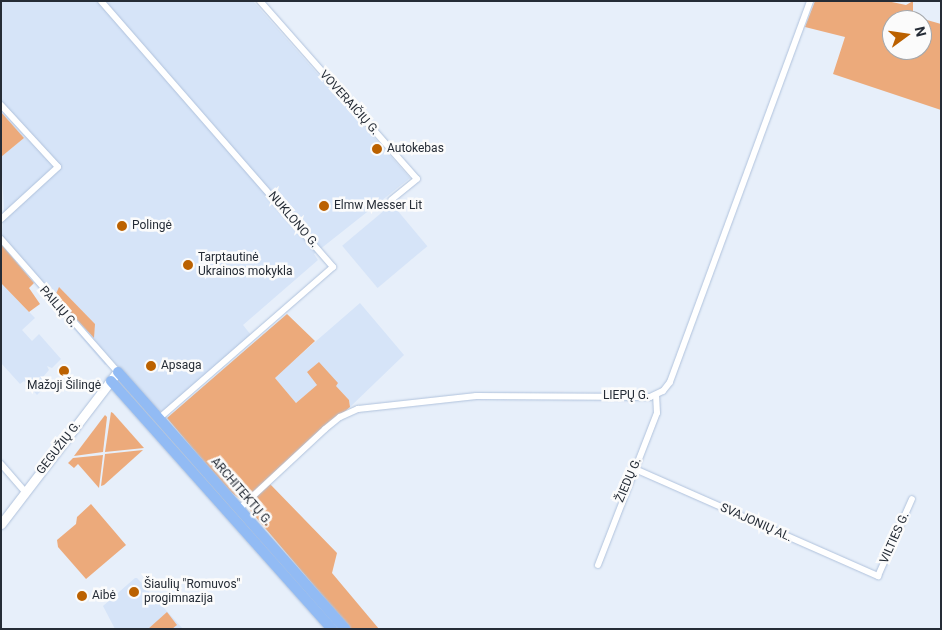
<!DOCTYPE html>
<html>
<head>
<meta charset="utf-8">
<style>
  body { margin:0 }
  #map { position:relative; width:942px; height:630px; overflow:hidden; background:#e7effa; font-family:Roboto,sans-serif }
  div>[style] { position:absolute }
  .built>* { inset:0; background:#d6e4f8; transform-origin:0 0 }
  .green>* { inset:0; background:#ecaa7b }
  .roads { filter:drop-shadow(0 0 1px #b0c2dc) drop-shadow(0 0 1px #b0c2dc) }
  .street>* { height:6px; margin:-3px; padding:0 3px; transform-origin:3px; border-radius:3px; background:#fff }
  .secondary>* { height:9px; margin:-4.5px; padding:0 4.5px; transform-origin:4.5px; border-radius:4.5px; background:#fff }
  .primary>* { height:10px; margin:-5px; padding:0 5px; transform-origin:5px; border-radius:5px; background:#92bbf4 }
  .dots>* { width:14px; height:14px; translate:-50% -50%; box-sizing:border-box; border:2px solid #fbfbfb; border-radius:50% }
  span { translate:-50% -50%; white-space:nowrap; text-align:center; line-height:1.15; -webkit-text-stroke:5px #fbfbfb; paint-order:stroke }
  .street-label { font-size:12px; color:#252c36 }
  .poi-label { font-size:12px; color:#252c36 }
  .left { translate:0 -50%; text-align:left }
  .frame { position:absolute; inset:0; border:2px solid #252c36; pointer-events:none }
  .north { position:absolute; left:882px; top:10px; width:50px; height:50px; box-sizing:border-box; background:#fbfbfb; border:1px solid #a5a8ac; border-radius:50%; rotate:76deg; font-size:14px; font-weight:700; line-height:20px; text-align:center; color:#252c36 }
  .north::after { content:''; display:block; margin:auto; width:18px; height:22px; background:#bb6100; clip-path:polygon(50% 0,100% 100%,50% 72%,0 100%) }
</style>
</head>
<body>
<div id="map">
  <div class="built">
    <i style="clip-path:polygon(1px 1px,253px 1px,410px 178px,314px 254px,318px 260px,243px 325px,251px 335px,165px 411px,158px 411px,112px 360px,105px 365px,1px 244px,4px 210px,1px 157px,24px 138px,1px 112px)"></i>
    <i style="left:392px;top:204px;width:55px;height:65px;rotate:50deg"></i>
    <i style="clip-path:polygon(1px 283px,35px 318px,22px 330px,32px 341px,39px 334px,61px 359px,52px 368px,47px 366px,49px 370px,43px 377px,45px 387px,37px 395px,24px 381px,20px 384px,1px 363px)"></i>
    <i style="clip-path:polygon(360px 303px,404px 355px,350px 407px,349px 400px,335px 385px,338px 383px,318px 385px,296px 403px,275px 378px,277px 375px)"></i>
    <i style="clip-path:polygon(135px 578px,137px 578px,183px 629px,115px 629px,103px 606px)"></i>
  </div>
  <div class="green">
    <i style="clip-path:polygon(evenodd,815px 1px,887px 1px,906px 5px,913px 1px,913px 16px,941px 24px,941px 110px,833px 74px,845px 37px,805px 27px,815px 1px,892px 20px,922px 20px,922px 50px,892px 50px,892px 20px)"></i>
    <i style="clip-path:polygon(1px 112px,24px 138px,1px 157px)"></i>
    <i style="clip-path:polygon(1px 244px,34px 283px,29px 288px,40px 304px,29px 312px,1px 283px)"></i>
    <i style="clip-path:polygon(59px 287px,95px 324px,94px 338px,55px 296px)"></i>
    <i style="clip-path:polygon(287px 314px,315px 341px,275px 378px,296px 403px,317px 385px,307px 372px,319px 362px,338px 383px,336px 386px,349px 400px,350px 407px,245px 500px,241px 500px,227px 489px,167px 418px)"></i>
    <i style="clip-path:polygon(111px 412px,113px 413px,144px 448px,105px 452px)"></i>
    <i style="clip-path:polygon(105px 415px,107px 417px,103px 452px,74px 456px)"></i>
    <i style="clip-path:polygon(143px 450px,104px 485px,101px 486px,105px 454px)"></i>
    <i style="clip-path:polygon(103px 455px,99px 488px,78px 464px,74px 468px,68px 463px,73px 458px)"></i>
    <i style="clip-path:polygon(270px 484px,337px 553px,332px 573px,379px 629px,351px 629px,248px 508px,248px 503px)"></i>
    <i style="clip-path:polygon(91px 504px,126px 545px,86px 579px,58px 547px,57px 540px,76px 524px,77px 517px)"></i>
    <i style="clip-path:polygon(167px 612px,177px 625px,172px 629px,148px 629px)"></i>
  </div>
  <div class="roads">
    <div class="street">
      <i style="left:101px;top:1px;width:353px;rotate:48.9deg"></i>
      <i style="left:333px;top:267px;width:230px;rotate:139deg"></i>
      <i style="left:260px;top:1px;width:237px;rotate:48.6deg"></i>
      <i style="left:417px;top:179px;width:33px;rotate:141deg"></i>
      <i style="left:1px;top:105px;width:84px;rotate:47.4deg"></i>
      <i style="left:58px;top:167px;width:77px;rotate:137.6deg"></i>
      <i style="left:1px;top:239px;width:177px;rotate:48.7deg"></i>
      <i style="left:1px;top:464px;width:37px;rotate:49deg"></i>
      <i style="left:635px;top:469px;width:266px;rotate:23.8deg"></i>
      <i style="left:878px;top:576px;width:84px;rotate:-66.2deg"></i>
      <i style="left:239px;top:509px;width:117px;rotate:-42.9deg"></i>
      <i style="left:325px;top:429px;width:19px;rotate:-39deg"></i>
      <i style="left:340px;top:417px;width:20px;rotate:-24deg"></i>
      <i style="left:358px;top:409px;width:119px;rotate:-6.3deg"></i>
      <i style="left:476px;top:396px;width:174px;rotate:0.3deg"></i>
      <i style="left:650px;top:397px;width:14px;rotate:-25deg"></i>
      <i style="left:663px;top:391px;width:11px;rotate:-52deg"></i>
      <i style="left:670px;top:382px;width:406px;rotate:-69.8deg"></i>
      <i style="left:598px;top:565px;width:163px;rotate:-68.8deg"></i>
      <i style="left:657px;top:413px;width:17px;rotate:-93deg"></i>
    </div>
    <div class="secondary">
      <i style="left:1px;top:524px;width:188px;rotate:-52.6deg"></i>
    </div>
    <div class="primary">
      <i style="left:118px;top:372px;width:343px;rotate:48.5deg"></i>
      <i style="left:111px;top:381px;width:332px;rotate:48.3deg"></i>
    </div>
  </div>
  <div class="dots">
    <i style="left:377px;top:149px;background:#bb6100"></i>
    <i style="left:324px;top:206px;background:#bb6100"></i>
    <i style="left:122px;top:226px;background:#bb6100"></i>
    <i style="left:188px;top:265px;background:#bb6100"></i>
    <i style="left:151px;top:366px;background:#bb6100"></i>
    <i style="left:64px;top:371px;background:#bb6100"></i>
    <i style="left:134px;top:592px;background:#bb6100"></i>
    <i style="left:82px;top:596px;background:#bb6100"></i>
  </div>
  <div class="street-label">
    <span style="left:349px;top:103px;rotate:48deg">VOVERAIČIŲ G.</span>
    <span style="left:293px;top:220px;rotate:49deg">NUKLONO G.</span>
    <span style="left:58px;top:307px;rotate:49deg">PAILIŲ G.</span>
    <span style="left:626px;top:396px">LIEPŲ G.</span>
    <span style="left:59px;top:448px;rotate:-52deg">GEGUŽIŲ G.</span>
    <span style="left:629px;top:480px;rotate:-67deg">ŽIEDŲ G.</span>
    <span style="left:241px;top:492px;rotate:49deg">ARCHITEKTŲ G.</span>
    <span style="left:756px;top:523px;rotate:24deg">SVAJONIŲ AL.</span>
    <span style="left:895px;top:538px;rotate:-66deg">VILTIES G.</span>
  </div>
  <div class="poi-label">
    <span class="left" style="left:387px;top:149px">Autokebas</span>
    <span class="left" style="left:334px;top:206px">Elmw Messer Lit</span>
    <span class="left" style="left:132px;top:226px">Polingė</span>
    <span class="left" style="left:198px;top:265px">Tarptautinė<br>Ukrainos mokykla</span>
    <span class="left" style="left:161px;top:366px">Apsaga</span>
    <span style="left:64px;top:386px">Mažoji Šilingė</span>
    <span class="left" style="left:144px;top:592px">Šiaulių "Romuvos"<br>progimnazija</span>
    <span class="left" style="left:92px;top:596px">Aibė</span>
  </div>
  <div class="frame"></div>
  <div class="north">N</div>
</div>
</body>
</html>
